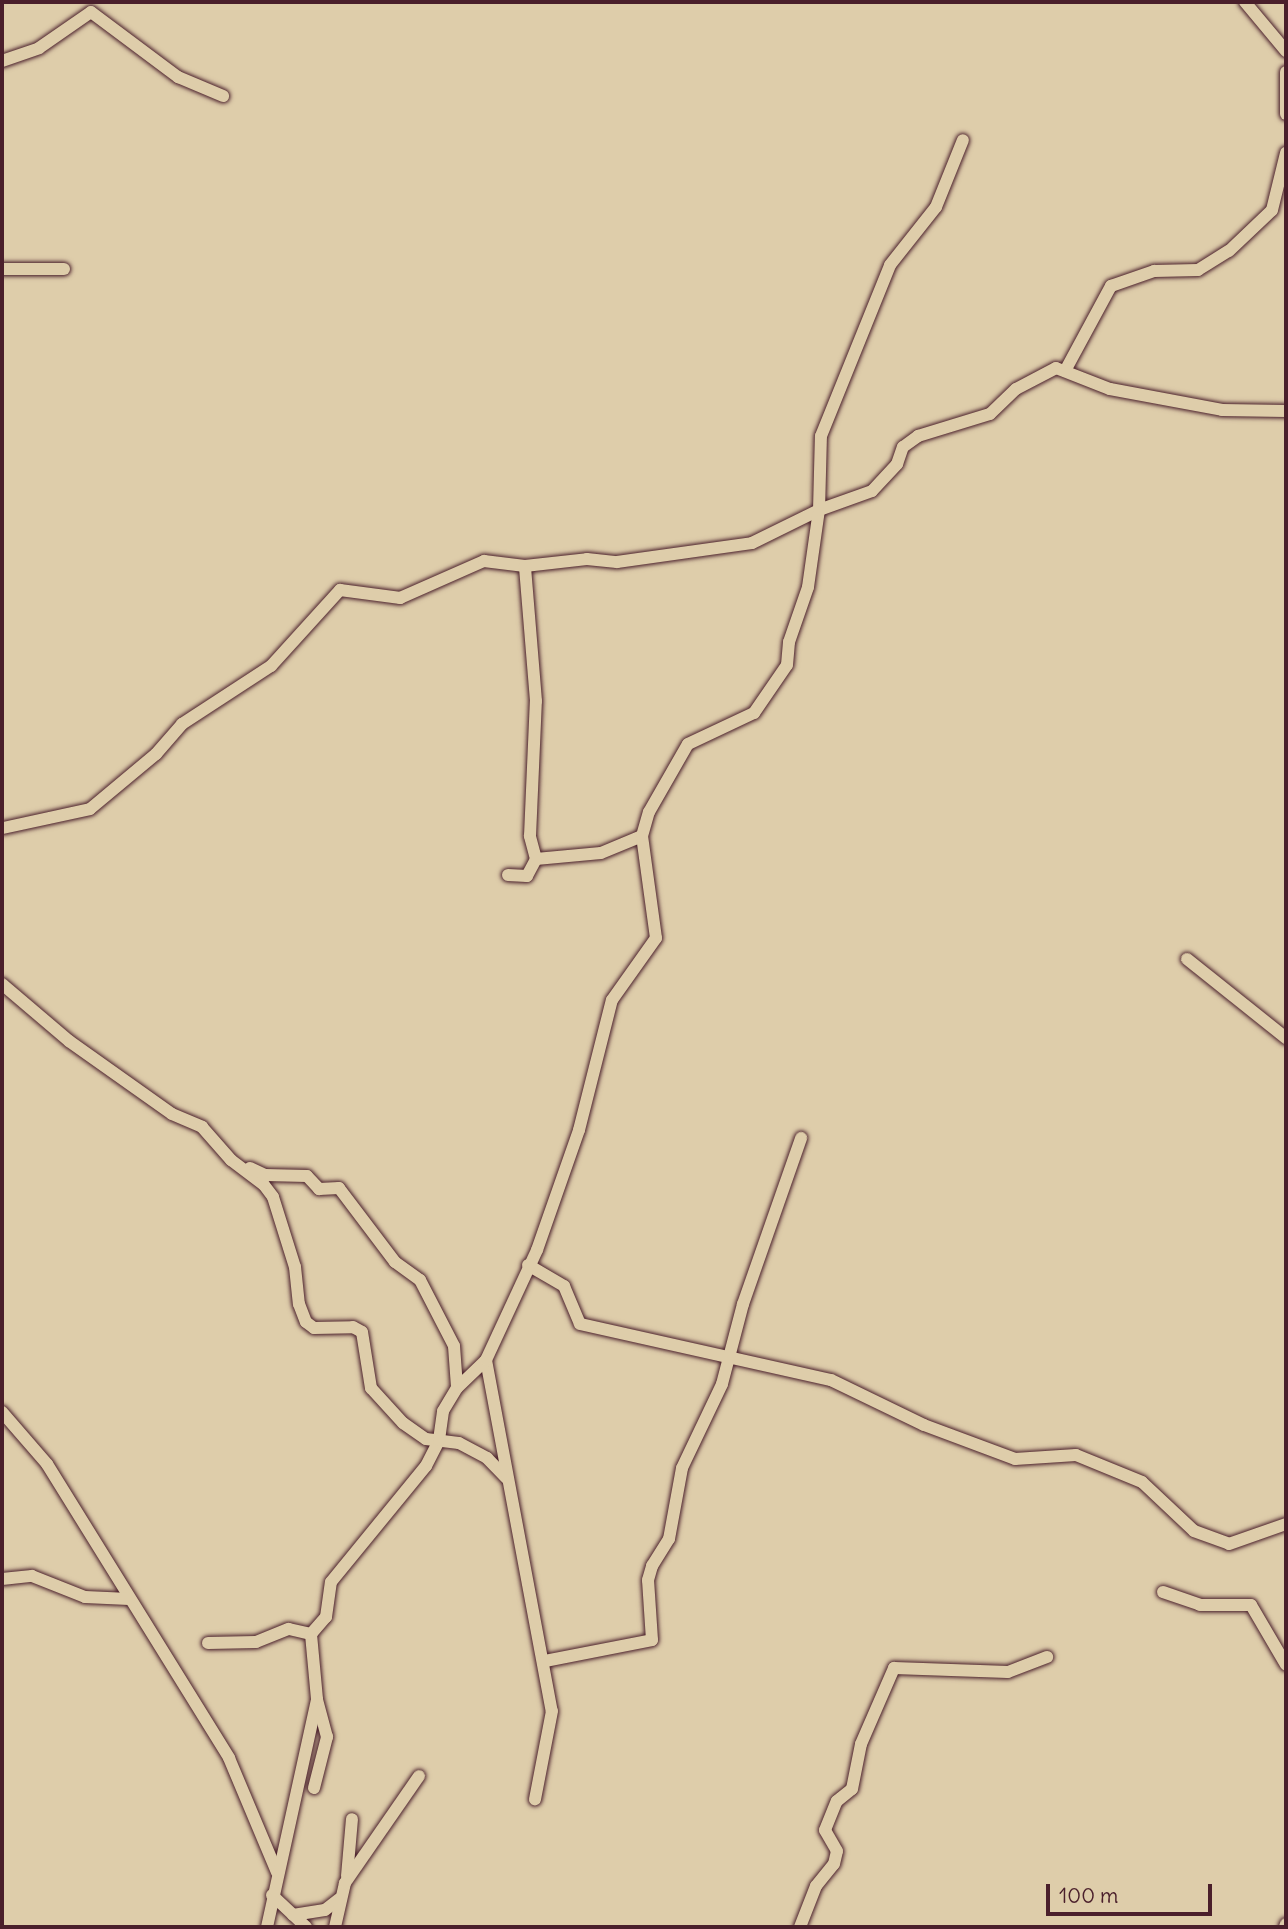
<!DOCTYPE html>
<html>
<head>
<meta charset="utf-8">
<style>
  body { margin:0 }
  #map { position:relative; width:1288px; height:1929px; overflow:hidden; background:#decdaa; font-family:Delius,sans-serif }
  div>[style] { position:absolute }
  .roads { filter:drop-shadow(0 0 2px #4a1f2b) drop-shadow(0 0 2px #4a1f2b) }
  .minor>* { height:12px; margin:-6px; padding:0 6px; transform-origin:6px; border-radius:6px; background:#decdaa }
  span { translate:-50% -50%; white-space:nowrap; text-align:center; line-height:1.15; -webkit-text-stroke:5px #decdaa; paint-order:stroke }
  .frame { position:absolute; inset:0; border:4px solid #4a1f2b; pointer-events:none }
  .scale { position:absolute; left:1046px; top:1884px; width:166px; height:32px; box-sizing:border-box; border:4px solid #4a1f2b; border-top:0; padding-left:9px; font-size:21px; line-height:24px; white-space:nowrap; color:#4a1f2b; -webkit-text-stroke:5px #decdaa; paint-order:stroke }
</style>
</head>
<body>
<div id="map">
  <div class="roads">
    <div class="minor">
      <i style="left:1245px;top:2px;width:64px;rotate:50.1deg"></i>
      <i style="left:2px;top:61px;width:39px;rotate:-19deg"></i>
      <i style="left:39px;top:48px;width:63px;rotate:-34.7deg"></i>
      <i style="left:91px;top:12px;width:109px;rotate:36.8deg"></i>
      <i style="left:178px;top:77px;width:49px;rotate:22.9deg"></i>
      <i style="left:1286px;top:72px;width:42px;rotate:90deg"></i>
      <i style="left:2px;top:269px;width:62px"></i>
      <i style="left:1065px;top:371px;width:97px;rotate:-61.6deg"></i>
      <i style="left:1111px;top:286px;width:46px;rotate:-19.2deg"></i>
      <i style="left:1154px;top:271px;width:44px;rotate:-1.3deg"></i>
      <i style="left:1198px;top:270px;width:36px;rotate:-32deg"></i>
      <i style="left:1229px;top:251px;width:59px;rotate:-43.6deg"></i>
      <i style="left:1272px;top:210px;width:59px;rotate:-76.2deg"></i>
      <i style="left:3px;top:828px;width:89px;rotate:-12.3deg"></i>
      <i style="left:90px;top:809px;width:86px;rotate:-39.8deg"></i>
      <i style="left:156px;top:754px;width:40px;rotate:-49deg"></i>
      <i style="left:182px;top:724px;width:106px;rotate:-33.1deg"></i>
      <i style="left:271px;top:666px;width:103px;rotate:-47.8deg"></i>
      <i style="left:340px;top:590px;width:61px;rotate:7.6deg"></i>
      <i style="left:400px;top:598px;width:92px;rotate:-23.8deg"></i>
      <i style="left:484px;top:561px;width:41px;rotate:7deg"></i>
      <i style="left:525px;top:566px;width:62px;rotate:-6.4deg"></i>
      <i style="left:587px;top:559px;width:30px;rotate:6deg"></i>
      <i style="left:617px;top:562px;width:136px;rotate:-8deg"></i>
      <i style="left:752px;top:543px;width:75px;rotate:-26.2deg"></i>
      <i style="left:819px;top:510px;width:74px;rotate:-88.5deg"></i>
      <i style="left:821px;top:436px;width:184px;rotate:-68deg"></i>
      <i style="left:890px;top:265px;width:74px;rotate:-51.6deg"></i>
      <i style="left:936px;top:207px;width:72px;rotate:-68.1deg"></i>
      <i style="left:536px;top:859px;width:65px;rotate:-5.3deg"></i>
      <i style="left:601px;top:853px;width:44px;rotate:-22.5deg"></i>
      <i style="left:508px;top:875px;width:19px;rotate:3deg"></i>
      <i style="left:527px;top:876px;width:19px;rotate:-62deg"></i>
      <i style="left:536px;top:859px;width:24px;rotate:-105deg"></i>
      <i style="left:530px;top:836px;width:135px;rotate:-87.5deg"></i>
      <i style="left:536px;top:701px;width:135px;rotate:-94.7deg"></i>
      <i style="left:1187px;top:959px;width:127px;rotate:38.6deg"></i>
      <i style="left:2px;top:984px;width:88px;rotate:40.4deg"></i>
      <i style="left:69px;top:1041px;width:126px;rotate:35.3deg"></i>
      <i style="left:172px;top:1114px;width:33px;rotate:23deg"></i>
      <i style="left:202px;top:1127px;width:44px;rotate:48.7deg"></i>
      <i style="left:231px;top:1160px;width:41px;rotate:37.1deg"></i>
      <i style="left:264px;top:1185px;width:15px;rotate:53deg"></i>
      <i style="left:273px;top:1197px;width:73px;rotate:72.6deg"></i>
      <i style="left:295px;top:1267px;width:37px;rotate:84deg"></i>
      <i style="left:299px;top:1304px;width:19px;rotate:69deg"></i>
      <i style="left:306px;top:1322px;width:10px;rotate:37deg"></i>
      <i style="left:314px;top:1328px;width:39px;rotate:-1deg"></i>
      <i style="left:353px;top:1327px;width:10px;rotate:29deg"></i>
      <i style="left:362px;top:1332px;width:57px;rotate:80.9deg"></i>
      <i style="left:371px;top:1388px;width:47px;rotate:47.6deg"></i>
      <i style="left:403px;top:1423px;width:28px;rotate:35deg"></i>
      <i style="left:426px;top:1439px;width:33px;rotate:7deg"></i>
      <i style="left:459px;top:1443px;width:32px;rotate:28deg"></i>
      <i style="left:487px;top:1458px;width:28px;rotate:46deg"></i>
      <i style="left:250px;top:1168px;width:17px;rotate:25deg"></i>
      <i style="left:265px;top:1175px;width:42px;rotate:1.4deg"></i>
      <i style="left:307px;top:1176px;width:18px;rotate:47deg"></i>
      <i style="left:319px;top:1189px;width:20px;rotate:-3deg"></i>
      <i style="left:339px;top:1188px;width:93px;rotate:52.9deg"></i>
      <i style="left:395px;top:1262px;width:31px;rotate:36deg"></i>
      <i style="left:420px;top:1280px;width:74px;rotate:62.7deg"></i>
      <i style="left:454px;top:1346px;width:41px;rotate:85.8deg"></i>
      <i style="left:528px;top:1265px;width:42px;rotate:30.3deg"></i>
      <i style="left:564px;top:1286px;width:41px;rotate:67.2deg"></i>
      <i style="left:580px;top:1324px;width:257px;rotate:12.6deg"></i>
      <i style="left:831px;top:1380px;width:103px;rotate:25.8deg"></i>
      <i style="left:924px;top:1425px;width:97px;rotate:20.5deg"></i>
      <i style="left:1015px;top:1459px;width:61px;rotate:-3.8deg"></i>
      <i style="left:1076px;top:1455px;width:71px;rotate:22.2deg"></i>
      <i style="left:1142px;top:1482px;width:71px;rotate:43.3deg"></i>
      <i style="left:1194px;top:1531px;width:37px;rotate:20deg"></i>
      <i style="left:1229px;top:1544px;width:60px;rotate:-19.3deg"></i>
      <i style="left:486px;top:1360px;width:357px;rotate:79.4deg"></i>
      <i style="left:552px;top:1711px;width:90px;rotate:100.9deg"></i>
      <i style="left:2px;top:1412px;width:69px;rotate:49.1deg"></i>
      <i style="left:47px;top:1464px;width:346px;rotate:58.2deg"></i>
      <i style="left:229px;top:1758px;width:124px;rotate:67.2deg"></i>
      <i style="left:2px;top:1579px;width:30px;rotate:-6deg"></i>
      <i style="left:32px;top:1576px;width:57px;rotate:21.6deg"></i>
      <i style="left:85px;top:1597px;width:44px;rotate:2.6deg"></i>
      <i style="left:1163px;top:1592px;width:39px;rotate:19deg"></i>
      <i style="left:1200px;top:1605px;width:51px"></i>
      <i style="left:1251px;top:1605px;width:69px;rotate:59.7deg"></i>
      <i style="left:208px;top:1643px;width:48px;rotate:-1.2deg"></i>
      <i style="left:256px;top:1642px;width:35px;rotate:-22deg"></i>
      <i style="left:289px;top:1629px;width:23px;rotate:13deg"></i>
      <i style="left:545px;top:1661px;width:109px;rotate:-11.1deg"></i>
      <i style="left:652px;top:1640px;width:60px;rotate:-93.8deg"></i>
      <i style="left:648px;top:1580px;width:15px;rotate:-74deg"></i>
      <i style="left:652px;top:1566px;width:32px;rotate:-58deg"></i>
      <i style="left:669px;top:1539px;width:72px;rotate:-79.6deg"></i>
      <i style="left:682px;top:1468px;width:93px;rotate:-64.5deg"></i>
      <i style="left:722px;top:1384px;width:83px;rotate:-75.3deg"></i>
      <i style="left:743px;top:1304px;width:176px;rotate:-70.7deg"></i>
      <i style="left:314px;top:1788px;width:53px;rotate:-75.7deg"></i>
      <i style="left:327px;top:1737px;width:38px;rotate:-105deg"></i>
      <i style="left:347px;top:1876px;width:57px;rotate:-85deg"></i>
      <i style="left:272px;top:1895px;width:47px;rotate:43.3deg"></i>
      <i style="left:293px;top:1915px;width:32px;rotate:-9deg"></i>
      <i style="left:325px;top:1910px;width:18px;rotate:-38deg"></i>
      <i style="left:267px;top:1927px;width:233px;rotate:-77.6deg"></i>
      <i style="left:317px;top:1699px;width:65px;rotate:-95.3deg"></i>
      <i style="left:311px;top:1634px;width:23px;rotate:-49deg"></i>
      <i style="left:326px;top:1617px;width:35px;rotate:-82deg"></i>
      <i style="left:331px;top:1582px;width:150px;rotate:-50.7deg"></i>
      <i style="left:426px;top:1466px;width:29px;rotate:-63deg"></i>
      <i style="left:439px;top:1440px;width:29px;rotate:-82deg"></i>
      <i style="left:443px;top:1411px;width:27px;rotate:-59deg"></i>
      <i style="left:457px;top:1388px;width:40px;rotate:-44deg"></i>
      <i style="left:486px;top:1360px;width:121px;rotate:-65.1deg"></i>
      <i style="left:537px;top:1250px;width:127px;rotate:-70.7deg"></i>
      <i style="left:579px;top:1130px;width:134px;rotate:-75.8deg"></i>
      <i style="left:612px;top:1000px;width:76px;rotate:-54.6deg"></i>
      <i style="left:656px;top:938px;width:103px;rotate:-97.8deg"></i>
      <i style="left:642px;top:836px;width:25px;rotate:-74deg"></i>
      <i style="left:649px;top:812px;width:78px;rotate:-60.2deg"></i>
      <i style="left:688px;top:744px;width:73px;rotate:-25.2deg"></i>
      <i style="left:754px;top:713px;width:58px;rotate:-55.5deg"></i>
      <i style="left:787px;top:665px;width:23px;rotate:-85deg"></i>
      <i style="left:789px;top:642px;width:58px;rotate:-70.9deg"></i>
      <i style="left:808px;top:587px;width:78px;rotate:-81.9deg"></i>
      <i style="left:819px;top:510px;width:56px;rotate:-19.7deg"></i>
      <i style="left:872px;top:491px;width:37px;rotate:-47deg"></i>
      <i style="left:897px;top:464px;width:18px;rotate:-71deg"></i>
      <i style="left:903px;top:447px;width:19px;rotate:-36deg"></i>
      <i style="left:918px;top:436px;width:75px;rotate:-17deg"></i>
      <i style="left:990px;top:414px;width:36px;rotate:-44deg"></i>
      <i style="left:1016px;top:389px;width:45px;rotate:-27.7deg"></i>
      <i style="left:1056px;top:368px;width:58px;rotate:21.3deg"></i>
      <i style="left:1110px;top:389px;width:114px;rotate:10.6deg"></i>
      <i style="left:1222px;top:410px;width:64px;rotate:0.9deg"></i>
      <i style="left:335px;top:1927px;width:45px;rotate:-77.2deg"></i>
      <i style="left:345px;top:1883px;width:130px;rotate:-55.3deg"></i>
      <i style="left:800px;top:1927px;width:44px;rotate:-68.7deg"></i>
      <i style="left:816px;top:1886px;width:28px;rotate:-51deg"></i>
      <i style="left:834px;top:1864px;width:13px;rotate:-77deg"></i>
      <i style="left:837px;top:1851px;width:24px;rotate:-120deg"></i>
      <i style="left:825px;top:1830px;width:31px;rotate:-68deg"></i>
      <i style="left:837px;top:1801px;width:19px;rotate:-39deg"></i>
      <i style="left:852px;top:1789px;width:46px;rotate:-78.7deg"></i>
      <i style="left:861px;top:1744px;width:83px;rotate:-66.5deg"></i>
      <i style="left:894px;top:1668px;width:114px;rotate:2deg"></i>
      <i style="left:1008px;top:1672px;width:42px;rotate:-21deg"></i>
      <i style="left:1285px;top:1927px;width:3px;rotate:-72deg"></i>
    </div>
  </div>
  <div class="frame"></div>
  <div class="scale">100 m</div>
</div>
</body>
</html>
